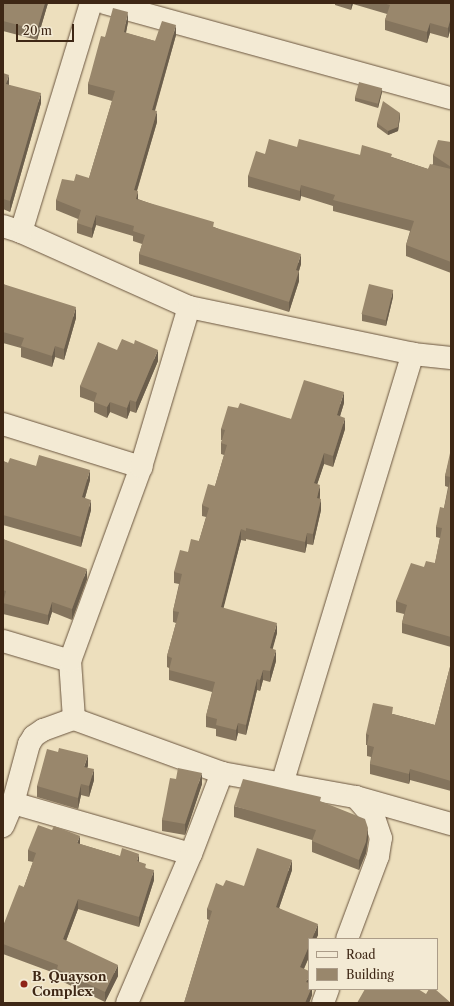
<!DOCTYPE html>
<html>
<head>
<meta charset="utf-8">
<style>
  body { margin:0 }
  #map { position:relative; width:454px; height:1006px; overflow:hidden; background:#eddfbd; font-family:"Libre Caslon Text",serif }
  div>[style] { position:absolute }
  .roads { filter:drop-shadow(0 0 1px #6a553f) drop-shadow(0 0 1px #6a553f) }
  .minor>* { height:22px; margin:-11px; padding:0 11px; transform-origin:11px; border-radius:11px; background:#f3ead4 }
  .wall>* { inset:0; background:#84745d }
  .shaded-wall>* { inset:0; background:#6b5e4c }
  .building>* { inset:0; background:#99876c; transform-origin:0 0 }
  .dots>* { width:11px; height:11px; translate:-50% -50%; box-sizing:border-box; border:2px solid #f3ead4; border-radius:50% }
  span { translate:-50% -50%; white-space:nowrap; text-align:center; line-height:1.15; -webkit-text-stroke:3px #f3ead4; paint-order:stroke }
  .poi-label { font-size:13px; color:#3e2715; font-weight:700 }
  .left { translate:0 -50%; text-align:left }
  .frame { position:absolute; inset:0; border:4px solid #3e2715; pointer-events:none }
  .legend { position:absolute; left:308px; top:938px; width:130px; height:52px; box-sizing:border-box; background:#f3ead4; border:1px solid #ab9c88; margin:0; padding:5px 7px; list-style:none; font-size:12px; color:#3e2715 }
  .legend li { display:flex; align-items:center; gap:8px; height:20px }
  .legend b { width:20px; border:1px solid #ab9c88 }
  .scale { position:absolute; left:16px; top:24px; width:58px; height:18px; box-sizing:border-box; border:2px solid #3e2715; border-top:0; padding-left:5px; font-size:12px; line-height:14px; white-space:nowrap; color:#3e2715; -webkit-text-stroke:3px #f3ead4; paint-order:stroke }
</style>
</head>
<body>
<div id="map">
  <div class="roads">
    <div class="minor">
      <i style="left:105px;top:3px;width:359px;rotate:15.4deg"></i>
      <i style="left:3px;top:226px;width:19px;rotate:18deg"></i>
      <i style="left:21px;top:232px;width:184px;rotate:24.1deg"></i>
      <i style="left:189px;top:307px;width:229px;rotate:11.8deg"></i>
      <i style="left:413px;top:354px;width:38px;rotate:6deg"></i>
      <i style="left:21px;top:232px;width:239px;rotate:-73deg"></i>
      <i style="left:3px;top:424px;width:145px;rotate:17.3deg"></i>
      <i style="left:3px;top:641px;width:70px;rotate:16.6deg"></i>
      <i style="left:74px;top:719px;width:158px;rotate:20deg"></i>
      <i style="left:222px;top:773px;width:136px;rotate:10.2deg"></i>
      <i style="left:356px;top:797px;width:99px;rotate:15.9deg"></i>
      <i style="left:282px;top:784px;width:450px;rotate:-73.1deg"></i>
      <i style="left:13px;top:803px;width:185px;rotate:16deg"></i>
      <i style="left:3px;top:826px;width:25px;rotate:-67deg"></i>
      <i style="left:13px;top:803px;width:61px;rotate:-74.8deg"></i>
      <i style="left:29px;top:744px;width:9px;rotate:-58deg"></i>
      <i style="left:34px;top:736px;width:11px;rotate:-34deg"></i>
      <i style="left:43px;top:730px;width:33px;rotate:-20deg"></i>
      <i style="left:74px;top:719px;width:58px;rotate:-93.9deg"></i>
      <i style="left:70px;top:661px;width:207px;rotate:-69.9deg"></i>
      <i style="left:141px;top:467px;width:167px;rotate:-73.3deg"></i>
      <i style="left:347px;top:939px;width:89px;rotate:-69.5deg"></i>
      <i style="left:378px;top:856px;width:18px;rotate:-81deg"></i>
      <i style="left:381px;top:838px;width:21px;rotate:-109deg"></i>
      <i style="left:374px;top:818px;width:28px;rotate:-131deg"></i>
      <i style="left:127px;top:1003px;width:162px;rotate:-66.8deg"></i>
      <i style="left:191px;top:854px;width:87px;rotate:-69.1deg"></i>
      <i style="left:323px;top:1003px;width:15px;rotate:-70deg"></i>
    </div>
  </div>
  <div class="wall">
    <i style="clip-path:polygon(3px 3px,48px 3px,37px 40px,3px 31px)"></i>
    <i style="clip-path:polygon(335px 3px,451px 3px,451px 27px,448px 38px,430px 33px,427px 43px,385px 30px,385px 20px,387px 14px,353px 4px,351px 10px,335px 5px)"></i>
    <i style="clip-path:polygon(128px 22px,126px 33px,155px 41px,176px 35px,155px 111px,157px 122px,137px 191px,138px 199px,214px 227px,301px 264px,299px 271px,299px 281px,289px 312px,139px 264px,139px 254px,142px 244px,133px 241px,133px 236px,96px 225px,92px 238px,77px 233px,77px 223px,78px 219px,56px 210px,56px 200px,74px 181px,89px 178px,112px 101px,88px 94px,88px 84px,105px 37px)"></i>
    <i style="clip-path:polygon(3px 73px,9px 85px,41px 103px,10px 212px,3px 209px)"></i>
    <i style="clip-path:polygon(382px 92px,378px 108px,355px 101px,355px 97px)"></i>
    <i style="clip-path:polygon(400px 117px,398px 131px,388px 135px,377px 127px,377px 123px)"></i>
    <i style="clip-path:polygon(451px 142px,451px 273px,406px 256px,406px 245px,410px 231px,333px 211px,333px 206px,301px 196px,300px 201px,248px 187px,248px 176px,265px 154px,297px 147px,360px 155px,392px 157px,428px 169px,433px 164px,433px 155px)"></i>
    <i style="clip-path:polygon(3px 284px,76px 318px,64px 360px,55px 357px,52px 367px,21px 357px,21px 348px,3px 343px)"></i>
    <i style="clip-path:polygon(393px 297px,386px 326px,362px 321px,362px 314px)"></i>
    <i style="clip-path:polygon(117px 350px,158px 361px,136px 413px,130px 411px,127px 419px,110px 412px,107px 418px,94px 412px,94px 402px,80px 397px,80px 386px)"></i>
    <i style="clip-path:polygon(344px 403px,340px 416px,345px 429px,333px 467px,324px 464px,317px 484px,320px 495px,320px 499px,321px 510px,313px 545px,307px 544px,305px 553px,246px 539px,246px 541px,241px 540px,223px 608px,277px 633px,272px 649px,276px 661px,270px 682px,263px 680px,260px 691px,257px 690px,246px 735px,238px 733px,236px 741px,216px 736px,216px 729px,206px 727px,206px 716px,212px 692px,169px 680px,169px 668px,167px 667px,167px 656px,176px 623px,173px 622px,173px 611px,179px 584px,174px 583px,174px 572px,188px 552px,199px 541px,206px 517px,202px 516px,202px 505px,215px 486px,224px 455px,221px 454px,221px 443px,222px 440px,221px 440px,221px 429px,238px 408px,291px 419px)"></i>
    <i style="clip-path:polygon(451px 453px,451px 647px,402px 633px,402px 623px,404px 614px,396px 612px,396px 601px,424px 567px,435px 563px,440px 538px,436px 537px,436px 527px,444px 508px,448px 487px,445px 486px,445px 476px)"></i>
    <i style="clip-path:polygon(3px 461px,8px 463px,36px 466px,90px 480px,85px 498px,91px 510px,81px 547px,3px 525px)"></i>
    <i style="clip-path:polygon(3px 539px,87px 579px,72px 620px,52px 612px,48px 625px,3px 614px)"></i>
    <i style="clip-path:polygon(451px 663px,451px 791px,410px 780px,409px 784px,370px 774px,370px 764px,371px 757px,367px 756px,367px 745px,366px 745px,366px 734px,393px 714px,435px 725px)"></i>
    <i style="clip-path:polygon(88px 766px,87px 767px,94px 780px,89px 797px,81px 795px,78px 809px,37px 797px,37px 786px)"></i>
    <i style="clip-path:polygon(176px 779px,202px 784px,185px 835px,162px 831px,162px 820px)"></i>
    <i style="clip-path:polygon(234px 806px,368px 839px,366px 853px,359px 870px,312px 852px,312px 840px,234px 817px)"></i>
    <i style="clip-path:polygon(80px 844px,139px 862px,146px 868px,154px 880px,139px 927px,78px 909px,66px 941px,118px 976px,105px 1002px,57px 979px,57px 974px,3px 954px,3px 926px,24px 887px,33px 862px,28px 861px,28px 850px)"></i>
    <i style="clip-path:polygon(292px 870px,279px 908px,318px 935px,316px 939px,309px 939px,309px 957px,304px 969px,309px 989px,312px 989px,312px 995px,309px 1003px,184px 1003px,209px 920px,207px 919px,207px 909px,223px 886px,244px 886px)"></i>
  </div>
  <div class="shaded-wall">
    <i style="clip-path:polygon(45px 3px,48px 3px,37px 40px,37px 30px)"></i>
    <i style="clip-path:polygon(351px 3px,353px 3px,351px 10px)"></i>
    <i style="clip-path:polygon(128px 12px,128px 22px,124px 42px,124px 32px)"></i>
    <i style="clip-path:polygon(451px 17px,451px 27px,448px 38px,448px 28px)"></i>
    <i style="clip-path:polygon(430px 23px,430px 33px,427px 43px,427px 32px)"></i>
    <i style="clip-path:polygon(176px 25px,176px 35px,152px 120px,152px 110px)"></i>
    <i style="clip-path:polygon(9px 75px,9px 85px,6px 84px)"></i>
    <i style="clip-path:polygon(382px 88px,382px 92px,378px 108px,378px 104px)"></i>
    <i style="clip-path:polygon(41px 93px,41px 103px,10px 212px,10px 201px)"></i>
    <i style="clip-path:polygon(157px 111px,157px 122px,134px 200px,134px 190px)"></i>
    <i style="clip-path:polygon(400px 113px,400px 117px,398px 131px,388px 135px,388px 131px)"></i>
    <i style="clip-path:polygon(301px 185px,301px 196px,300px 201px,300px 191px)"></i>
    <i style="clip-path:polygon(138px 191px,138px 201px,136px 199px)"></i>
    <i style="clip-path:polygon(96px 215px,96px 225px,92px 238px,92px 228px)"></i>
    <i style="clip-path:polygon(301px 254px,301px 264px,296px 280px,296px 270px)"></i>
    <i style="clip-path:polygon(299px 271px,299px 281px,289px 312px,289px 302px)"></i>
    <i style="clip-path:polygon(393px 290px,393px 297px,386px 326px,386px 319px)"></i>
    <i style="clip-path:polygon(76px 307px,76px 318px,64px 360px,64px 349px)"></i>
    <i style="clip-path:polygon(55px 346px,55px 357px,52px 367px,52px 356px)"></i>
    <i style="clip-path:polygon(158px 350px,158px 361px,136px 413px,136px 402px)"></i>
    <i style="clip-path:polygon(344px 392px,344px 403px,337px 426px,337px 415px)"></i>
    <i style="clip-path:polygon(130px 400px,130px 411px,127px 419px,127px 408px)"></i>
    <i style="clip-path:polygon(110px 402px,110px 412px,107px 418px,107px 407px)"></i>
    <i style="clip-path:polygon(345px 418px,345px 429px,333px 467px,333px 456px)"></i>
    <i style="clip-path:polygon(324px 453px,324px 464px,314px 494px,314px 483px)"></i>
    <i style="clip-path:polygon(90px 470px,90px 480px,82px 508px,82px 497px)"></i>
    <i style="clip-path:polygon(320px 485px,320px 495px,317px 509px,317px 498px)"></i>
    <i style="clip-path:polygon(321px 499px,321px 510px,313px 545px,313px 534px)"></i>
    <i style="clip-path:polygon(91px 500px,91px 510px,81px 547px,81px 537px)"></i>
    <i style="clip-path:polygon(241px 529px,241px 540px,221px 618px,221px 607px)"></i>
    <i style="clip-path:polygon(307px 533px,307px 544px,305px 553px,305px 542px)"></i>
    <i style="clip-path:polygon(87px 569px,87px 579px,72px 620px,72px 609px)"></i>
    <i style="clip-path:polygon(52px 602px,52px 612px,48px 625px,48px 615px)"></i>
    <i style="clip-path:polygon(277px 623px,277px 633px,270px 659px,270px 648px)"></i>
    <i style="clip-path:polygon(276px 650px,276px 661px,270px 682px,270px 671px)"></i>
    <i style="clip-path:polygon(263px 670px,263px 680px,260px 691px,260px 680px)"></i>
    <i style="clip-path:polygon(257px 679px,257px 690px,246px 735px,246px 725px)"></i>
    <i style="clip-path:polygon(238px 723px,238px 733px,236px 741px,236px 730px)"></i>
    <i style="clip-path:polygon(88px 755px,88px 766px,84px 777px,84px 767px)"></i>
    <i style="clip-path:polygon(94px 769px,94px 780px,89px 797px,89px 786px)"></i>
    <i style="clip-path:polygon(410px 769px,410px 780px,409px 784px,409px 774px)"></i>
    <i style="clip-path:polygon(202px 773px,202px 784px,185px 835px,185px 824px)"></i>
    <i style="clip-path:polygon(81px 784px,81px 795px,78px 809px,78px 798px)"></i>
    <i style="clip-path:polygon(368px 828px,368px 839px,366px 853px,359px 870px,359px 860px)"></i>
    <i style="clip-path:polygon(80px 836px,80px 847px,77px 843px)"></i>
    <i style="clip-path:polygon(139px 854px,139px 864px,137px 861px)"></i>
    <i style="clip-path:polygon(292px 860px,292px 870px,276px 917px,276px 907px)"></i>
    <i style="clip-path:polygon(154px 870px,154px 880px,139px 927px,139px 917px)"></i>
    <i style="clip-path:polygon(78px 899px,78px 909px,63px 949px,63px 939px)"></i>
    <i style="clip-path:polygon(318px 924px,318px 935px,316px 939px,312px 939px)"></i>
    <i style="clip-path:polygon(309px 946px,309px 957px,300px 977px,300px 967px)"></i>
    <i style="clip-path:polygon(118px 965px,118px 976px,105px 1002px,105px 992px)"></i>
    <i style="clip-path:polygon(309px 977px,309px 987px,306px 982px)"></i>
    <i style="clip-path:polygon(311px 989px,312px 989px,312px 995px,309px 1003px,305px 1003px)"></i>
  </div>
  <div class="building">
    <i style="clip-path:polygon(3px 3px,45px 3px,37px 30px,3px 21px)"></i>
    <i style="clip-path:polygon(383px 3px,451px 3px,451px 17px,448px 28px,430px 23px,427px 32px,385px 20px,390px 5px)"></i>
    <i style="clip-path:polygon(113px 8px,128px 12px,124px 32px,155px 41px,162px 21px,176px 25px,152px 110px,157px 111px,134px 190px,138px 191px,136px 199px,214px 222px,213px 227px,301px 254px,296px 270px,299px 271px,289px 302px,139px 254px,145px 235px,133px 231px,134px 226px,96px 215px,92px 228px,77px 223px,81px 210px,56px 200px,62px 179px,74px 181px,76px 174px,89px 178px,115px 91px,88px 84px,101px 36px,105px 37px)"></i>
    <i style="clip-path:polygon(3px 73px,9px 75px,6px 84px,41px 93px,10px 201px,3px 199px)"></i>
    <i style="left:359px;top:82px;width:24px;height:16px;rotate:15deg"></i>
    <i style="clip-path:polygon(383px 101px,400px 113px,398px 127px,388px 131px,377px 123px)"></i>
    <i style="clip-path:polygon(269px 139px,297px 147px,299px 139px,360px 155px,362px 145px,392px 154px,391px 157px,428px 169px,430px 164px,451px 169px,451px 262px,406px 245px,414px 221px,333px 200px,335px 195px,301px 185px,300px 191px,248px 176px,256px 151px,265px 154px)"></i>
    <i style="clip-path:polygon(438px 140px,451px 142px,451px 167px,433px 155px)"></i>
    <i style="clip-path:polygon(3px 284px,76px 307px,64px 349px,55px 346px,52px 356px,21px 346px,24px 338px,3px 332px)"></i>
    <i style="left:369px;top:284px;width:25px;height:31px;rotate:14deg"></i>
    <i style="clip-path:polygon(122px 339px,134px 344px,135px 340px,158px 350px,136px 402px,130px 400px,127px 408px,110px 402px,107px 407px,94px 402px,97px 393px,80px 386px,98px 342px,117px 350px)"></i>
    <i style="clip-path:polygon(304px 380px,344px 392px,337px 415px,345px 418px,333px 456px,324px 453px,314px 483px,320px 485px,317px 498px,321px 499px,313px 534px,307px 533px,305px 542px,246px 528px,246px 531px,241px 529px,221px 607px,277px 623px,270px 648px,276px 650px,270px 671px,263px 670px,260px 680px,257px 679px,246px 725px,238px 723px,236px 730px,216px 725px,217px 719px,206px 716px,215px 682px,169px 670px,172px 658px,167px 656px,179px 612px,173px 611px,182px 574px,174px 572px,180px 550px,188px 552px,191px 539px,199px 541px,209px 508px,202px 505px,208px 484px,215px 486px,227px 445px,221px 443px,225px 430px,221px 429px,228px 406px,238px 408px,240px 403px,291px 419px)"></i>
    <i style="clip-path:polygon(450px 453px,451px 453px,451px 637px,402px 623px,407px 605px,396px 601px,411px 563px,424px 567px,426px 561px,435px 563px,442px 528px,436px 527px,440px 507px,444px 508px,451px 477px,445px 476px)"></i>
    <i style="clip-path:polygon(39px 455px,90px 470px,82px 497px,91px 500px,81px 537px,3px 515px,3px 461px,8px 463px,10px 458px,36px 466px)"></i>
    <i style="clip-path:polygon(3px 539px,87px 569px,72px 609px,52px 602px,48px 615px,3px 603px,6px 591px,3px 590px)"></i>
    <i style="clip-path:polygon(451px 663px,451px 781px,410px 769px,409px 774px,370px 764px,374px 747px,367px 745px,369px 735px,366px 734px,373px 703px,393px 707px,392px 714px,435px 725px)"></i>
    <i style="clip-path:polygon(59px 748px,88px 755px,84px 767px,94px 769px,89px 786px,81px 784px,78px 798px,37px 786px,47px 749px,58px 752px)"></i>
    <i style="clip-path:polygon(178px 768px,202px 773px,185px 824px,162px 820px,170px 778px,176px 779px)"></i>
    <i style="clip-path:polygon(243px 779px,321px 797px,320px 801px,365px 819px,368px 828px,366px 842px,359px 860px,312px 841px,316px 830px,234px 806px)"></i>
    <i style="clip-path:polygon(38px 825px,52px 830px,54px 826px,80px 836px,77px 843px,120px 856px,122px 848px,139px 854px,137px 861px,146px 864px,145px 868px,154px 870px,139px 917px,78px 899px,63px 939px,118px 965px,105px 992px,57px 969px,58px 965px,3px 944px,3px 926px,19px 885px,24px 887px,36px 853px,28px 850px)"></i>
    <i style="clip-path:polygon(257px 848px,292px 860px,276px 907px,318px 924px,312px 939px,309px 939px,309px 946px,300px 967px,309px 971px,309px 977px,306px 982px,309px 983px,309px 989px,311px 989px,305px 1003px,184px 1003px,212px 911px,207px 909px,216px 883px,223px 886px,226px 880px,244px 886px)"></i>
    <i style="clip-path:polygon(365px 989px,418px 989px,426px 994px,429px 989px,435px 989px,451px 1003px,357px 1003px)"></i>
  </div>
  <div class="dots">
    <i style="left:24px;top:984px;background:#8f2418"></i>
  </div>
  <div class="poi-label">
    <span class="left" style="left:32px;top:984px">B. Quayson<br>Complex</span>
  </div>
  <div class="frame"></div>
  <ul class="legend">
  <li><b style="height:5px;background:#f3ead4"></b>Road</li>
  <li><b style="height:11px;background:#99876c"></b>Building</li>
  </ul>
  <div class="scale">20 m</div>
</div>
</body>
</html>
